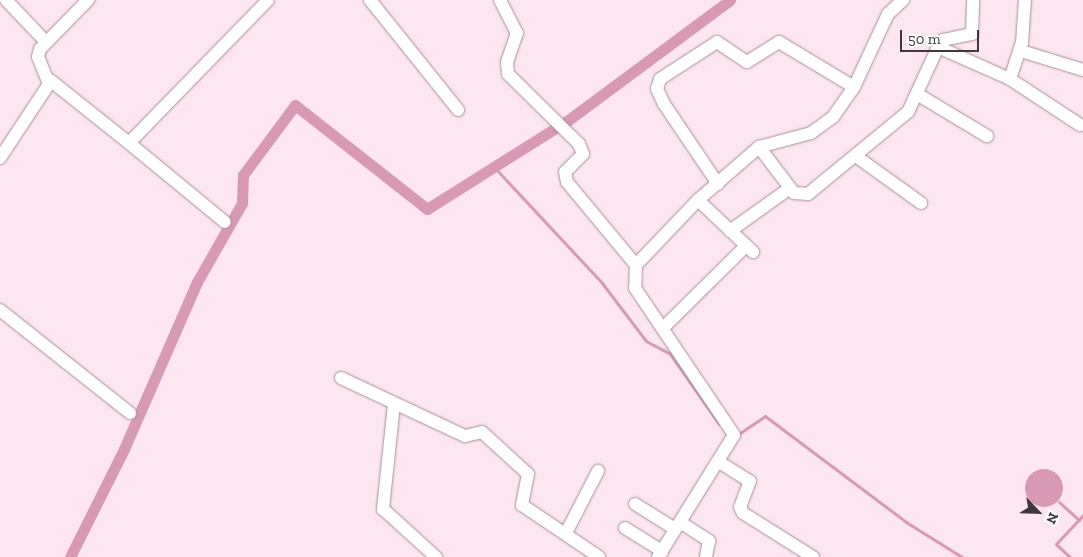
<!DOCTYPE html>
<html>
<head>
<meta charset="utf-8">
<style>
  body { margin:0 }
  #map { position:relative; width:1083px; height:557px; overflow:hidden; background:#fde6f0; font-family:"Zilla Slab",serif }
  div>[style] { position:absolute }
  .water>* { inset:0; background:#d899b5 }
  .round { border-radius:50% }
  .stream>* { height:3px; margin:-1.5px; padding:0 1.5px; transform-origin:1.5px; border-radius:1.5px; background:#d899b5 }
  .canal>* { height:11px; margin:-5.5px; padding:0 5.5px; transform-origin:5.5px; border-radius:5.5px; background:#d899b5 }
  .roads { filter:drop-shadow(0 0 1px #a78e99) drop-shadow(0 0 1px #a78e99) }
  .street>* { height:12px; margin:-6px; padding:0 6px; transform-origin:6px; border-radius:6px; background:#fff }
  span { translate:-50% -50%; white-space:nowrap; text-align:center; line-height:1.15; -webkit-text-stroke:4.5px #fff; paint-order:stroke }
  .north { position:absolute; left:1013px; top:487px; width:50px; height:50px; -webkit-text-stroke:4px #fff; paint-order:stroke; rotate:114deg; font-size:14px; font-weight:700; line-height:20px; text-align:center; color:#41363b }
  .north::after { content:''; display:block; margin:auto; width:18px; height:22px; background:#41363b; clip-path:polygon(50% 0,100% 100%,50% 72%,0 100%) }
  .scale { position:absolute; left:900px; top:30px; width:79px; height:22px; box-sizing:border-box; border:2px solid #41363b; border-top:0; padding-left:6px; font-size:15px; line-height:18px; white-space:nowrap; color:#41363b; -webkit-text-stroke:4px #fff; paint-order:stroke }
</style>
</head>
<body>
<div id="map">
  <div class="water">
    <i class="round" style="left:1025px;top:469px;width:38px;height:38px"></i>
  </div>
  <div class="stream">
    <i style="left:494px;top:167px;width:158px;rotate:47deg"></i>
    <i style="left:602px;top:283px;width:73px;rotate:52.8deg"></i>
    <i style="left:646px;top:341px;width:27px;rotate:28deg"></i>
    <i style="left:670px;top:354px;width:85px;rotate:55deg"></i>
    <i style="left:737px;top:435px;width:34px;rotate:-34deg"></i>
    <i style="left:765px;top:416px;width:176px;rotate:36.9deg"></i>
    <i style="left:906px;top:522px;width:66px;rotate:32deg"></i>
    <i style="left:1059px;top:502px;width:27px;rotate:42deg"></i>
    <i style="left:1070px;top:557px;width:19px;rotate:-137deg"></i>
    <i style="left:1056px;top:544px;width:40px;rotate:-47deg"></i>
  </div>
  <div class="canal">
    <i style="left:70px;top:557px;width:121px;rotate:-63.4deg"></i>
    <i style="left:124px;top:449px;width:182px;rotate:-66.4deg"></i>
    <i style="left:197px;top:282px;width:91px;rotate:-60.3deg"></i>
    <i style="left:242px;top:203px;width:28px;rotate:-88deg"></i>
    <i style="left:243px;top:175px;width:87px;rotate:-53.4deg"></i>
    <i style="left:295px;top:105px;width:168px;rotate:38.2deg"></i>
    <i style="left:427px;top:209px;width:165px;rotate:-32.2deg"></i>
    <i style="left:567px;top:121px;width:203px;rotate:-36.6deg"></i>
  </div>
  <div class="roads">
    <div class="street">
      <i style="left:6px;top:0;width:58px;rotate:46.4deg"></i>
      <i style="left:370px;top:0;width:141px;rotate:51.3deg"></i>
      <i style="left:500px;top:0;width:37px;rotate:63deg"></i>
      <i style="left:517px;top:33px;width:31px;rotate:109deg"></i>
      <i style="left:507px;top:62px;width:12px;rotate:85deg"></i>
      <i style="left:508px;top:74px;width:100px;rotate:44.6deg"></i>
      <i style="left:579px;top:144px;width:11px;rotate:68deg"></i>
      <i style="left:583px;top:154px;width:25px;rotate:135deg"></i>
      <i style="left:565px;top:172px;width:10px;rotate:79deg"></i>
      <i style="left:567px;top:182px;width:108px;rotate:50.3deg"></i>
      <i style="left:636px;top:265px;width:23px;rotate:92deg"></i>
      <i style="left:635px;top:288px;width:177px;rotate:56deg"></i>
      <i style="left:734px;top:435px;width:144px;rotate:121.9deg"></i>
      <i style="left:938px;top:47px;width:9px;rotate:-54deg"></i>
      <i style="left:943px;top:40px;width:30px;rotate:-12deg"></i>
      <i style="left:972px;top:34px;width:34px;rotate:-88deg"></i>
      <i style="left:1021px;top:51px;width:65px;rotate:17deg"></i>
      <i style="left:1010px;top:79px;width:38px;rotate:-72deg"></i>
      <i style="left:1022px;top:43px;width:43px;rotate:-86deg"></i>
      <i style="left:50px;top:80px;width:101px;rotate:38.6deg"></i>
      <i style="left:129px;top:143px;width:199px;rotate:-45.8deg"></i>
      <i style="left:917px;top:94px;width:82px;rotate:31deg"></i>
      <i style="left:129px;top:143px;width:124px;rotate:39.5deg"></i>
      <i style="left:759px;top:147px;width:54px;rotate:-15.1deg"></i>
      <i style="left:811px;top:133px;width:27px;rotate:-36deg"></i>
      <i style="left:833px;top:117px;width:37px;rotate:-55deg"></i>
      <i style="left:854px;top:87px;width:81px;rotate:-65deg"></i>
      <i style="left:888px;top:14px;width:21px;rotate:-43deg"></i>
      <i style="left:857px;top:157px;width:79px;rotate:35.7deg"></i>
      <i style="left:0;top:158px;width:89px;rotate:-56.5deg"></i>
      <i style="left:49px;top:84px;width:29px;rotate:-112deg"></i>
      <i style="left:38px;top:57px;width:8px;rotate:-76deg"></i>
      <i style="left:40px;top:49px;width:69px;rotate:-45.6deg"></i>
      <i style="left:718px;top:184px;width:97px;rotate:-124deg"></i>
      <i style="left:664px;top:104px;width:17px;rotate:-115deg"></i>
      <i style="left:657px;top:89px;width:10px;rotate:-73deg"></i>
      <i style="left:660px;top:79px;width:68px;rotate:-33deg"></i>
      <i style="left:717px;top:42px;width:36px;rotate:34deg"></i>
      <i style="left:747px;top:62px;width:38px;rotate:-32deg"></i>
      <i style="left:779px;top:42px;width:87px;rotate:31deg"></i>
      <i style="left:698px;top:200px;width:76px;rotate:43.4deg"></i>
      <i style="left:730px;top:231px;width:74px;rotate:-35.6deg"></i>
      <i style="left:636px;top:265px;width:90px;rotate:-46.4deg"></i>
      <i style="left:698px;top:200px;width:81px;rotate:-41deg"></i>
      <i style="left:759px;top:147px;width:58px;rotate:52.7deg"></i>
      <i style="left:794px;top:193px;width:14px;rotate:4deg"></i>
      <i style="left:808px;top:194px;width:129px;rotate:-39.4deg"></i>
      <i style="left:908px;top:112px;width:72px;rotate:-65.2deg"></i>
      <i style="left:938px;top:47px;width:79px;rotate:24deg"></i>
      <i style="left:1010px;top:79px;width:84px;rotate:33.3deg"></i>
      <i style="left:0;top:310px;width:166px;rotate:38.4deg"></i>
      <i style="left:663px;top:328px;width:117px;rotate:-44.7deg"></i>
      <i style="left:341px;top:378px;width:137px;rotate:25.1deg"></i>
      <i style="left:465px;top:436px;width:17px;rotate:-13deg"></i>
      <i style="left:482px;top:432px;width:62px;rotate:42.4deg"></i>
      <i style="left:528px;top:474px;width:32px;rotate:101deg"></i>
      <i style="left:522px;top:505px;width:93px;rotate:34deg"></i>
      <i style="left:394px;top:404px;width:106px;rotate:96deg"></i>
      <i style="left:383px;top:509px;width:72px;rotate:42.2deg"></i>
      <i style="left:719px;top:462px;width:36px;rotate:32deg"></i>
      <i style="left:750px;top:481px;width:28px;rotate:111deg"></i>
      <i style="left:740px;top:507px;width:7px;rotate:63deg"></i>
      <i style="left:743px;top:513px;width:83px;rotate:32.2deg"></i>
      <i style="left:635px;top:504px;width:47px;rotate:32deg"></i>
      <i style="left:680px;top:522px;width:35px;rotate:33deg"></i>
      <i style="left:709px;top:541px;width:16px;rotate:101deg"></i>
      <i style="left:625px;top:528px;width:44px;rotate:31.9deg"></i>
      <i style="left:566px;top:533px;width:70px;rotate:-62.7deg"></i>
    </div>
  </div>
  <div class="north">N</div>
  <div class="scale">50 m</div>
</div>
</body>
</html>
